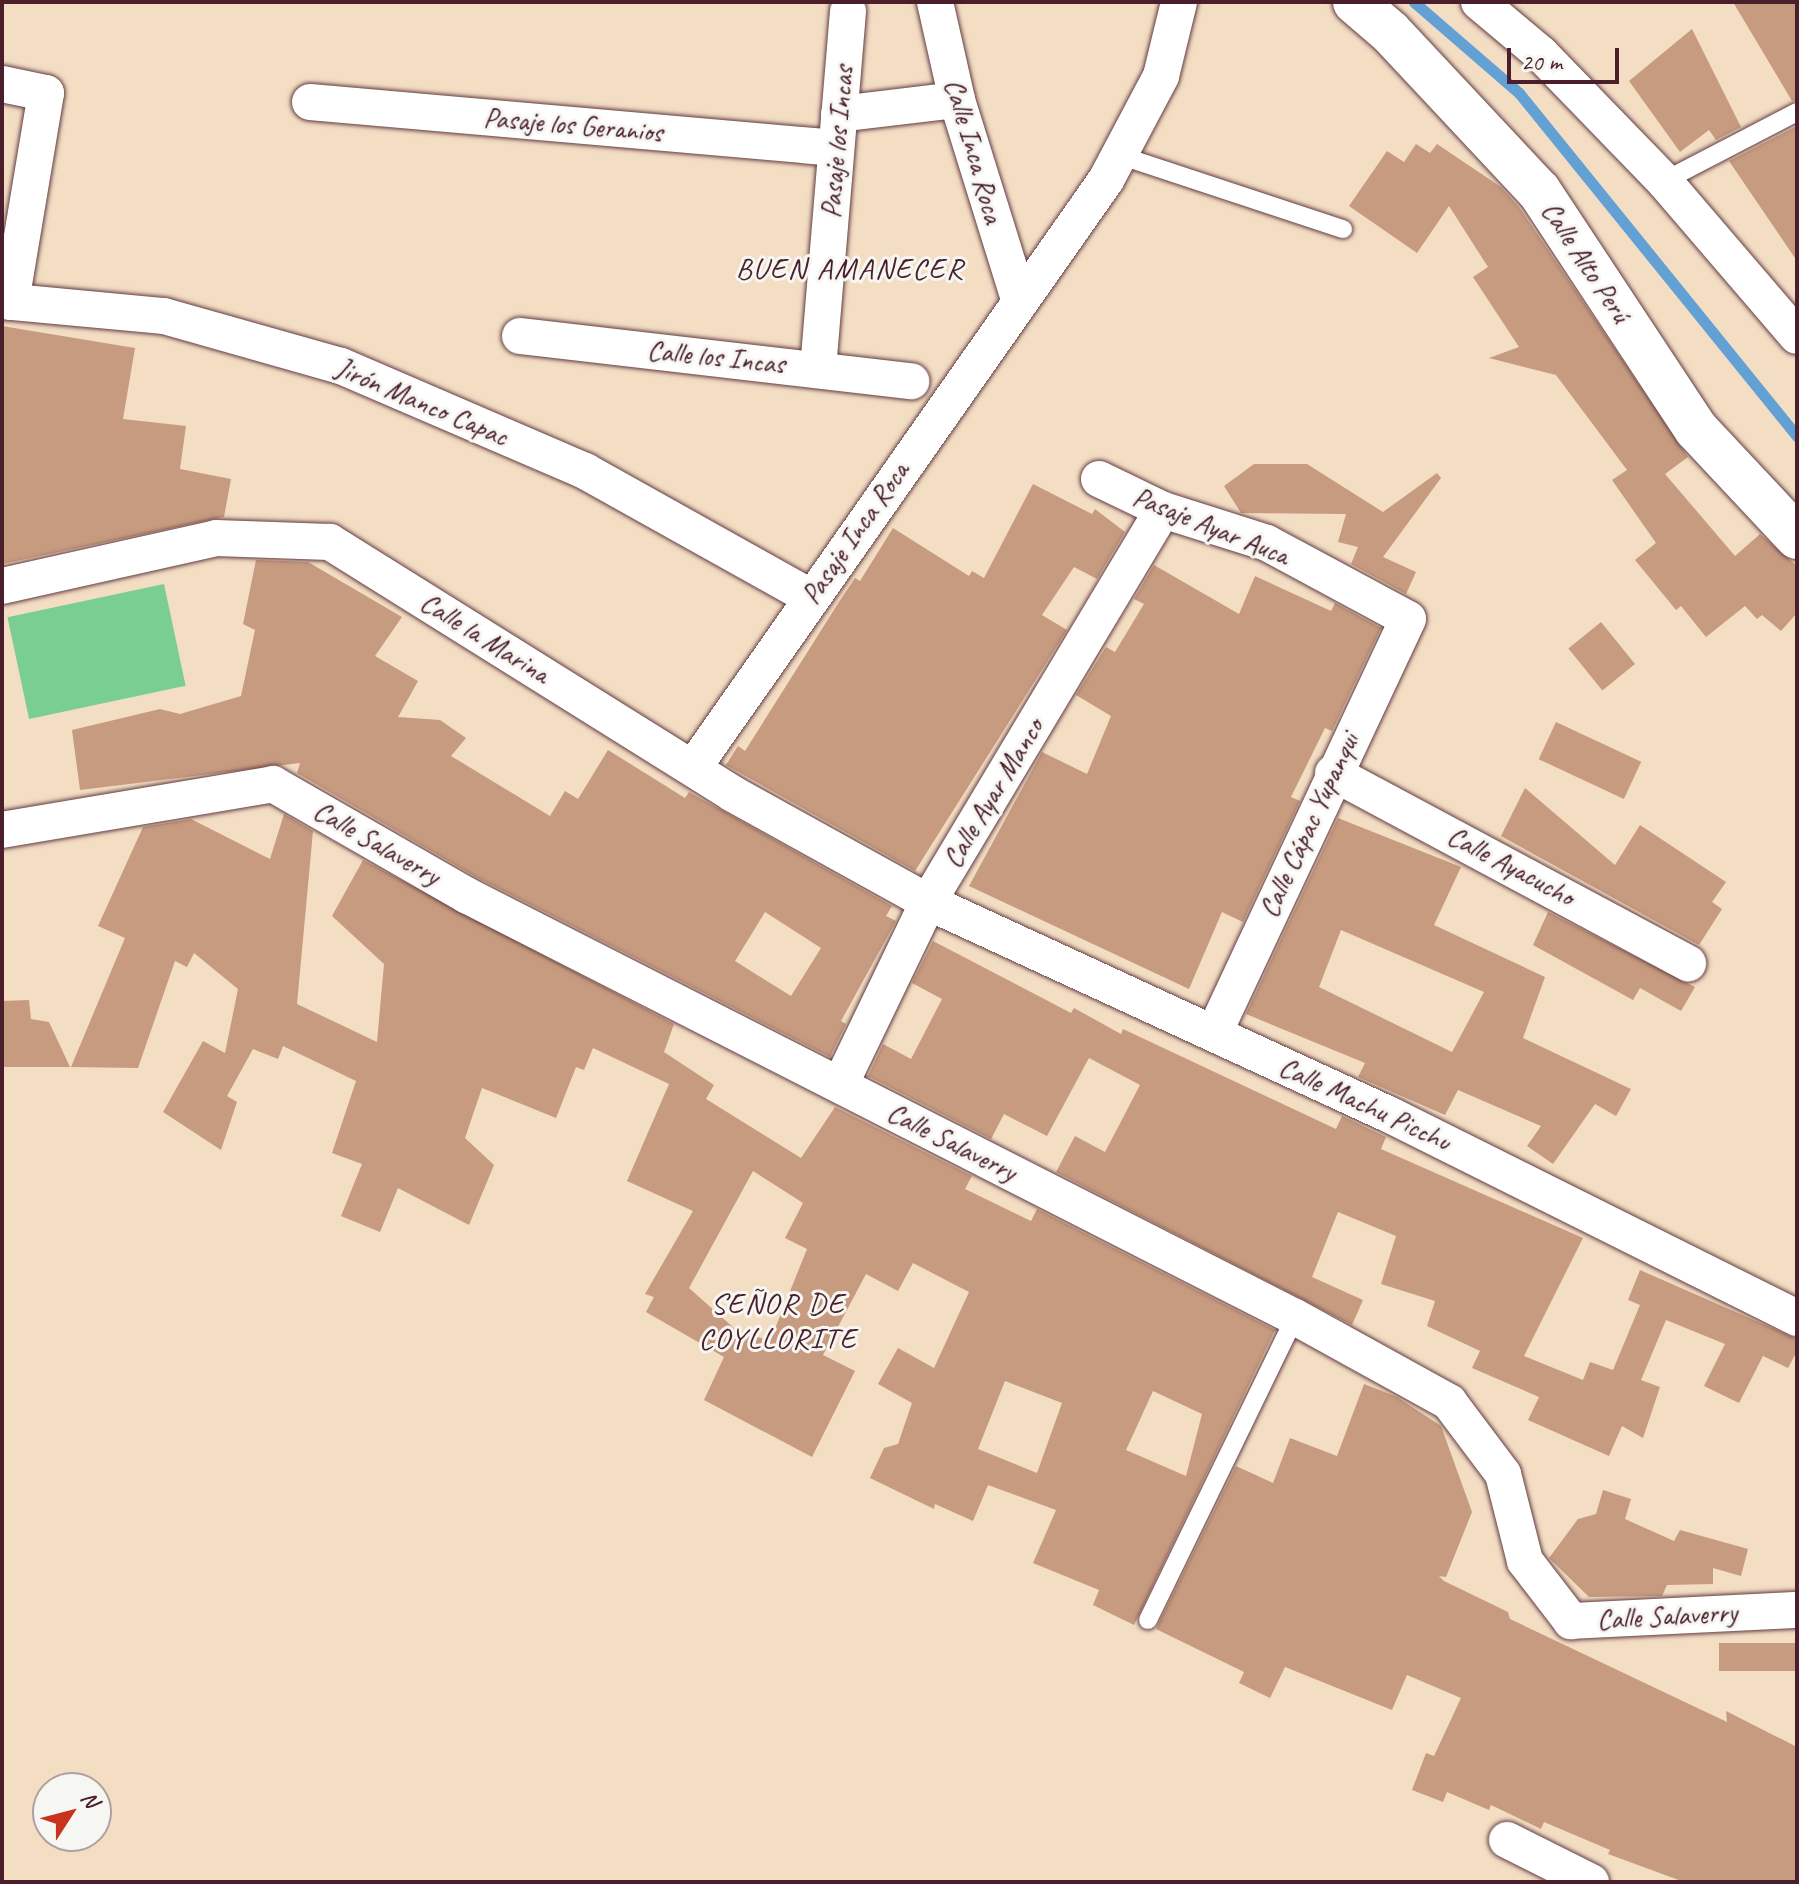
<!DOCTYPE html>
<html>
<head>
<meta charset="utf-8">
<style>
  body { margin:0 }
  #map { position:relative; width:1799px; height:1884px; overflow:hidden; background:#f3ddc3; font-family:Caveat,sans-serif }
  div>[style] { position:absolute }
  .green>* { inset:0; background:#7bce91; transform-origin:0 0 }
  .stream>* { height:11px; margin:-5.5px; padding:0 5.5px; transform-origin:5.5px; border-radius:5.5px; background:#63a0d4 }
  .building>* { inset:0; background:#c79b7f; transform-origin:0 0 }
  .roads { filter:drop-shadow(0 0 2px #633c42) drop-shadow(0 0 2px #633c42) }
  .service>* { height:18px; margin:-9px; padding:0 9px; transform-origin:9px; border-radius:9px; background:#fff }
  .minor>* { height:36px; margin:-18px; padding:0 18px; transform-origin:18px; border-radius:18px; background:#fff }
  .tertiary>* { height:44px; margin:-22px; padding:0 22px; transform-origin:22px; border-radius:22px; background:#fff }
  span { translate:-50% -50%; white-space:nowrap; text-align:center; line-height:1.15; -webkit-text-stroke:6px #f6f6f2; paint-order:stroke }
  .street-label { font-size:28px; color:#4a1f2b }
  .neighbourhood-label { font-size:30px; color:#4a1f2b; letter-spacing:2px }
  .frame { position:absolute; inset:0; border:4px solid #4a1f2b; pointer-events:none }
  .north { position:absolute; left:32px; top:1772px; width:80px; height:80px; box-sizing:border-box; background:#f6f6f2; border:2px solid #b1a0a2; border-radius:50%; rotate:54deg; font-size:22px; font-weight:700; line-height:32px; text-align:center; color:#4a1f2b }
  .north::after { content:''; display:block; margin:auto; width:28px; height:36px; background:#c8321e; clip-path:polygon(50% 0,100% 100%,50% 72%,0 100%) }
  .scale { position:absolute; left:1507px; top:48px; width:112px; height:36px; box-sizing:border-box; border:4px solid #4a1f2b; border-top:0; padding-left:10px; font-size:24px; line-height:28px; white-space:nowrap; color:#4a1f2b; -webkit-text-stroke:6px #f6f6f2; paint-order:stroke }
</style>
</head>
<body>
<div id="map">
  <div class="green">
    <i style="left:164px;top:584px;width:104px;height:160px;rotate:78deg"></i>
  </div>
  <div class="stream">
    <i style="left:1414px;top:2px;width:139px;rotate:40.9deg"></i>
    <i style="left:1519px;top:93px;width:442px;rotate:51deg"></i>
  </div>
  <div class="building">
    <i style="clip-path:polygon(1733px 2px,1797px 2px,1797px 100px,1792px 101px)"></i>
    <i style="clip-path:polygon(1692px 29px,1741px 127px,1716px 140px,1709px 130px,1680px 152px,1629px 81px)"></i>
    <i style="clip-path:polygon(1797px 126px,1797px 261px,1729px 161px)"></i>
    <i style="clip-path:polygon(1416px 144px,1430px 153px,1437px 144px,1501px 187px,1519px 207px,1688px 457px,1665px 474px,1735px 556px,1760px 534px,1797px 566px,1797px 613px,1781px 631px,1762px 615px,1757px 619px,1745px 606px,1706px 637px,1681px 606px,1676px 610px,1635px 560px,1656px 543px,1612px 480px,1627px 470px,1556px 375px,1489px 358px,1519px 347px,1473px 277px,1488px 267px,1449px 206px,1417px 253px,1349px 206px,1387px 151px,1404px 162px)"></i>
    <i style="clip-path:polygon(2px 326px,135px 348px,123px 419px,186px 426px,180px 469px,231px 479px,224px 517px,2px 564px)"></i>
    <i style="clip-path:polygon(1254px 464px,1307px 464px,1383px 512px,1437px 473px,1441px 478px,1383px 557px,1416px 572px,1406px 594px,1351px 564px,1358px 547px,1338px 542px,1346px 514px,1241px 513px,1224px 486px)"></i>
    <i style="clip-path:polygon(1033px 484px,1092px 514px,1095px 509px,1125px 532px,1097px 579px,1074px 567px,1042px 615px,1067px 630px,915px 871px,726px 765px,738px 746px,745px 751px,839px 602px,855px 578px,860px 581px,893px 528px,969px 576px,972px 571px,984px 578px)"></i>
    <i style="clip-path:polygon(evenodd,256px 560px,308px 562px,402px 617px,375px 656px,418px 681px,398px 717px,440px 720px,466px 738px,451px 756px,550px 816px,565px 791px,578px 799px,608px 750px,685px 798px,689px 792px,892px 906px,886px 916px,896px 921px,841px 1021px,846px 1024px,830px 1057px,476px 877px,297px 773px,300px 763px,80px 790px,72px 730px,160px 709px,180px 714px,241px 696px,255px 630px,243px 624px,256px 560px,765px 912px,821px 948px,791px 996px,735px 961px,765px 912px)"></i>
    <i style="clip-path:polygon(1154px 565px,1239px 614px,1255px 576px,1331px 611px,1335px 603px,1381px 628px,1332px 731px,1325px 728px,1291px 797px,1300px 801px,1243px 922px,1222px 912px,1189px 989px,969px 886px,1042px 752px,1087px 774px,1111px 716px,1076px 695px,1106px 647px,1115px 652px,1144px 604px,1134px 599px)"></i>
    <i style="left:1601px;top:622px;width:54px;height:42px;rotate:51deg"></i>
    <i style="left:1556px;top:722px;width:94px;height:41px;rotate:25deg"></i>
    <i style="clip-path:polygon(1525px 788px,1615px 865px,1640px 825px,1726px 882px,1712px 902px,1722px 909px,1699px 945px,1501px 836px)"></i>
    <i style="clip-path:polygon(evenodd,284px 814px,313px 831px,297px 1004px,377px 1042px,384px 964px,332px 916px,363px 860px,674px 1024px,664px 1052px,714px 1085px,706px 1099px,801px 1158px,835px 1107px,972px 1176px,965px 1189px,1031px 1221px,1037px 1209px,1275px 1330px,1134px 1625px,1093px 1605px,1099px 1590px,1033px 1563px,1056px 1510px,988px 1485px,973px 1521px,935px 1504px,934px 1509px,870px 1478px,884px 1448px,898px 1444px,912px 1403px,878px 1384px,898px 1348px,934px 1368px,969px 1292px,913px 1263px,898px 1291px,866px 1274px,823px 1355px,855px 1371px,812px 1457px,704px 1400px,724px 1357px,646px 1312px,654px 1297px,645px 1294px,693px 1211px,627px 1181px,669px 1084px,593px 1048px,584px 1070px,576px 1067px,556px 1118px,482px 1088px,465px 1138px,494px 1165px,469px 1225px,398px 1188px,380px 1232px,341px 1216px,362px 1164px,332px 1153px,356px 1081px,283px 1046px,278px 1059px,253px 1049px,227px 1096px,237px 1102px,221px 1150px,163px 1112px,203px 1041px,225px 1053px,238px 989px,194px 953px,187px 967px,175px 961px,138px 1068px,71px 1067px,125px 938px,98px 926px,143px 827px,191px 819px,270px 859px,284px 814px,753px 1171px,803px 1203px,785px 1238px,807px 1249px,770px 1341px,735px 1329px,689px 1288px,753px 1171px,284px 814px,1005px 1381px,1062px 1403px,1037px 1473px,978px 1449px,1005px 1381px,284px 814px,1153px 1391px,1202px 1414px,1186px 1476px,1126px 1450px,1153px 1391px)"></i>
    <i style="clip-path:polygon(evenodd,1338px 818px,1461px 867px,1434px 925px,1545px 977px,1523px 1038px,1631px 1089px,1616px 1116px,1595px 1104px,1553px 1164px,1527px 1146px,1541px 1126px,1458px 1090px,1445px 1115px,1358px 1077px,1365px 1063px,1246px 1014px,1338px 818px,1341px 930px,1484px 992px,1452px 1052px,1319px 987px,1341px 930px)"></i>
    <i style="clip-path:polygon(1548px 912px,1695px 987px,1681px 1011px,1640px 988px,1633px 1000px,1533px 945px)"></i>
    <i style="clip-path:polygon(933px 941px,1071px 1013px,1074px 1008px,1121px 1034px,1123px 1029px,1336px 1129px,1342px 1116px,1386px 1137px,1381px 1149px,1583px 1238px,1524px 1356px,1583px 1380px,1590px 1362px,1613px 1370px,1640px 1305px,1628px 1300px,1640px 1270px,1797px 1339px,1797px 1351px,1788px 1368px,1763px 1356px,1739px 1403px,1704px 1386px,1725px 1344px,1666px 1320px,1641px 1380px,1660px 1387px,1643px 1438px,1622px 1426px,1609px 1456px,1528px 1420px,1539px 1397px,1472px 1368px,1480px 1351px,1427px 1326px,1435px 1301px,1381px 1284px,1396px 1236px,1338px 1212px,1312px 1277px,1363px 1300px,1352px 1325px,1056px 1172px,1075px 1136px,1105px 1152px,1140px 1085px,1089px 1058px,1047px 1136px,1004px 1114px,991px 1139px,868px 1076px,883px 1044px,911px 1059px,942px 999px,912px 983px)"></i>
    <i style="clip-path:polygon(29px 1000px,31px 1019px,49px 1022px,70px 1067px,2px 1067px,2px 1001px)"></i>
    <i style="clip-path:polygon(1364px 1384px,1397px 1397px,1441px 1426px,1472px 1512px,1446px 1577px,1439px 1576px,1444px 1581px,1508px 1612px,1510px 1619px,1727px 1722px,1726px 1711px,1797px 1747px,1797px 1882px,1684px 1882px,1608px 1854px,1610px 1850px,1544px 1822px,1541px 1829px,1491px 1805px,1489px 1810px,1447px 1792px,1443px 1802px,1412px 1790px,1426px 1753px,1434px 1756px,1461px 1698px,1407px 1675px,1392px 1710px,1285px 1667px,1270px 1698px,1239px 1683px,1244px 1672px,1156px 1629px,1236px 1466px,1273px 1483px,1290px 1438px,1337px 1456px)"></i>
    <i style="clip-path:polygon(1603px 1490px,1631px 1499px,1625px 1519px,1674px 1541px,1680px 1530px,1748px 1549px,1741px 1576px,1713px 1568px,1713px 1584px,1667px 1585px,1662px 1596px,1589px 1597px,1549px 1558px,1578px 1519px,1596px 1514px)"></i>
    <i style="left:1797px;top:1643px;width:28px;height:78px;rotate:90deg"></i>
  </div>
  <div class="roads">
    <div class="service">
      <i style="left:1119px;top:155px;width:236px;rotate:18.3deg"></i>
      <i style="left:1664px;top:181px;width:150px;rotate:-27.4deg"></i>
      <i style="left:1148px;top:1620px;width:337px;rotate:-64.1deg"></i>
    </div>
    <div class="minor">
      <i style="left:935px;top:2px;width:100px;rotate:77.3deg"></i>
      <i style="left:957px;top:100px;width:208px;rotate:72.7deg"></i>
      <i style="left:1479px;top:2px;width:81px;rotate:40deg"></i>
      <i style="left:1541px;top:54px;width:177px;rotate:45.9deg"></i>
      <i style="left:1664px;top:181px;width:204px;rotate:49.4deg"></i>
      <i style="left:2px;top:84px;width:45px;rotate:11.6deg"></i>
      <i style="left:46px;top:93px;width:212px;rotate:99.5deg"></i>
      <i style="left:310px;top:102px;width:528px;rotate:5deg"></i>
      <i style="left:839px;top:114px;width:119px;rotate:-6.8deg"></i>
      <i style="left:2px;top:301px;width:163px;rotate:5.3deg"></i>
      <i style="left:164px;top:316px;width:184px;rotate:15.8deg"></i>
      <i style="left:341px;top:366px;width:266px;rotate:23.3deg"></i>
      <i style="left:585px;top:471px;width:258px;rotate:29.2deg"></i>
      <i style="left:520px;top:336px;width:394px;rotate:6.6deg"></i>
      <i style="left:818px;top:369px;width:359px;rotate:-85.2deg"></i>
      <i style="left:1099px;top:479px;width:71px;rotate:25.8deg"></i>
      <i style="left:1163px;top:510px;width:109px;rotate:17.6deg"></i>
      <i style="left:1267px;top:543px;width:160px;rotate:28.3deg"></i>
      <i style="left:1408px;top:619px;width:457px;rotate:115.1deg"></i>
      <i style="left:2px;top:586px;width:219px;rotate:-12.6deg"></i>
      <i style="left:216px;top:538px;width:114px;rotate:2deg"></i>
      <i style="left:330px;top:542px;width:475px;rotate:32deg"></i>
      <i style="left:733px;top:794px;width:223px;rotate:29deg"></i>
      <i style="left:928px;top:902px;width:509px;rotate:24.75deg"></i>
      <i style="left:1390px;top:1115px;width:455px;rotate:26.5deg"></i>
      <i style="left:693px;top:768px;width:719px;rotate:-54.92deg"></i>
      <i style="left:1106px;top:180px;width:118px;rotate:-62.1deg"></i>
      <i style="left:1161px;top:76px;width:76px;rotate:-76.3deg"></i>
      <i style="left:1333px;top:773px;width:403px;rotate:28.2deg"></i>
      <i style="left:2px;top:830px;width:275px;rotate:-9.6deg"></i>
      <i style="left:273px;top:784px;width:223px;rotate:29.9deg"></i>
      <i style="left:466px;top:895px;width:930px;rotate:26.98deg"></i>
      <i style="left:1295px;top:1317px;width:176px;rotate:28.9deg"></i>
      <i style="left:1449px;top:1402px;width:90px;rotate:53.1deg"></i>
      <i style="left:1503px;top:1474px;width:90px;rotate:75.8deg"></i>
      <i style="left:1525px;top:1561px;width:76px;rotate:52.5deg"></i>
      <i style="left:1571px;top:1621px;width:226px;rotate:-2.8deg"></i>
      <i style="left:840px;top:1085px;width:203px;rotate:-64.3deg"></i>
      <i style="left:928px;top:902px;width:457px;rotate:-59.1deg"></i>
      <i style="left:1507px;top:1840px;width:94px;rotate:26.6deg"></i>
    </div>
    <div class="tertiary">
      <i style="left:1355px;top:2px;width:46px;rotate:40.6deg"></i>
      <i style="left:1390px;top:32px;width:218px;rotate:46.9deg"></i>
      <i style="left:1539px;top:191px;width:285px;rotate:56.6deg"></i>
      <i style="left:1696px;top:429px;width:148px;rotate:46.9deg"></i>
    </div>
  </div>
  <div class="street-label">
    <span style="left:573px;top:125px;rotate:5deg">Pasaje los Geranios</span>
    <span style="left:837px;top:142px;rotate:-85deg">Pasaje los Incas</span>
    <span style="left:974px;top:151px;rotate:74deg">Calle Inca Roca</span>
    <span style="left:1586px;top:262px;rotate:57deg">Calle Alto Perú</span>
    <span style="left:716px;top:357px;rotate:6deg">Calle los Incas</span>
    <span style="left:422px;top:402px;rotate:23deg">Jirón Manco Capac</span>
    <span style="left:1211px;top:526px;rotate:22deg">Pasaje Ayar Auca</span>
    <span style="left:855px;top:533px;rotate:-55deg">Pasaje Inca Roca</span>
    <span style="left:485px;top:638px;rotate:32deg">Calle la Marina</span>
    <span style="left:993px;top:793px;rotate:-59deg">Calle Ayar Manco</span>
    <span style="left:1309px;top:825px;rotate:-65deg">Calle Cápac Yupanqui</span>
    <span style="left:377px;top:843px;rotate:30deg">Calle Salaverry</span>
    <span style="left:1511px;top:866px;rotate:28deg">Calle Ayacucho</span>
    <span style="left:1365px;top:1104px;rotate:25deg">Calle Machu Picchu</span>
    <span style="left:952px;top:1142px;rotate:27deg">Calle Salaverry</span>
    <span style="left:1667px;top:1616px;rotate:-3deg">Calle Salaverry</span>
  </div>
  <div class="neighbourhood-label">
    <span style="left:850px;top:268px">BUEN AMANECER</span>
    <span style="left:778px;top:1320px">SEÑOR DE<br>COYLLORITE</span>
  </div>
  <div class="frame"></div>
  <div class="north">N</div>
  <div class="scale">20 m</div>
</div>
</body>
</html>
